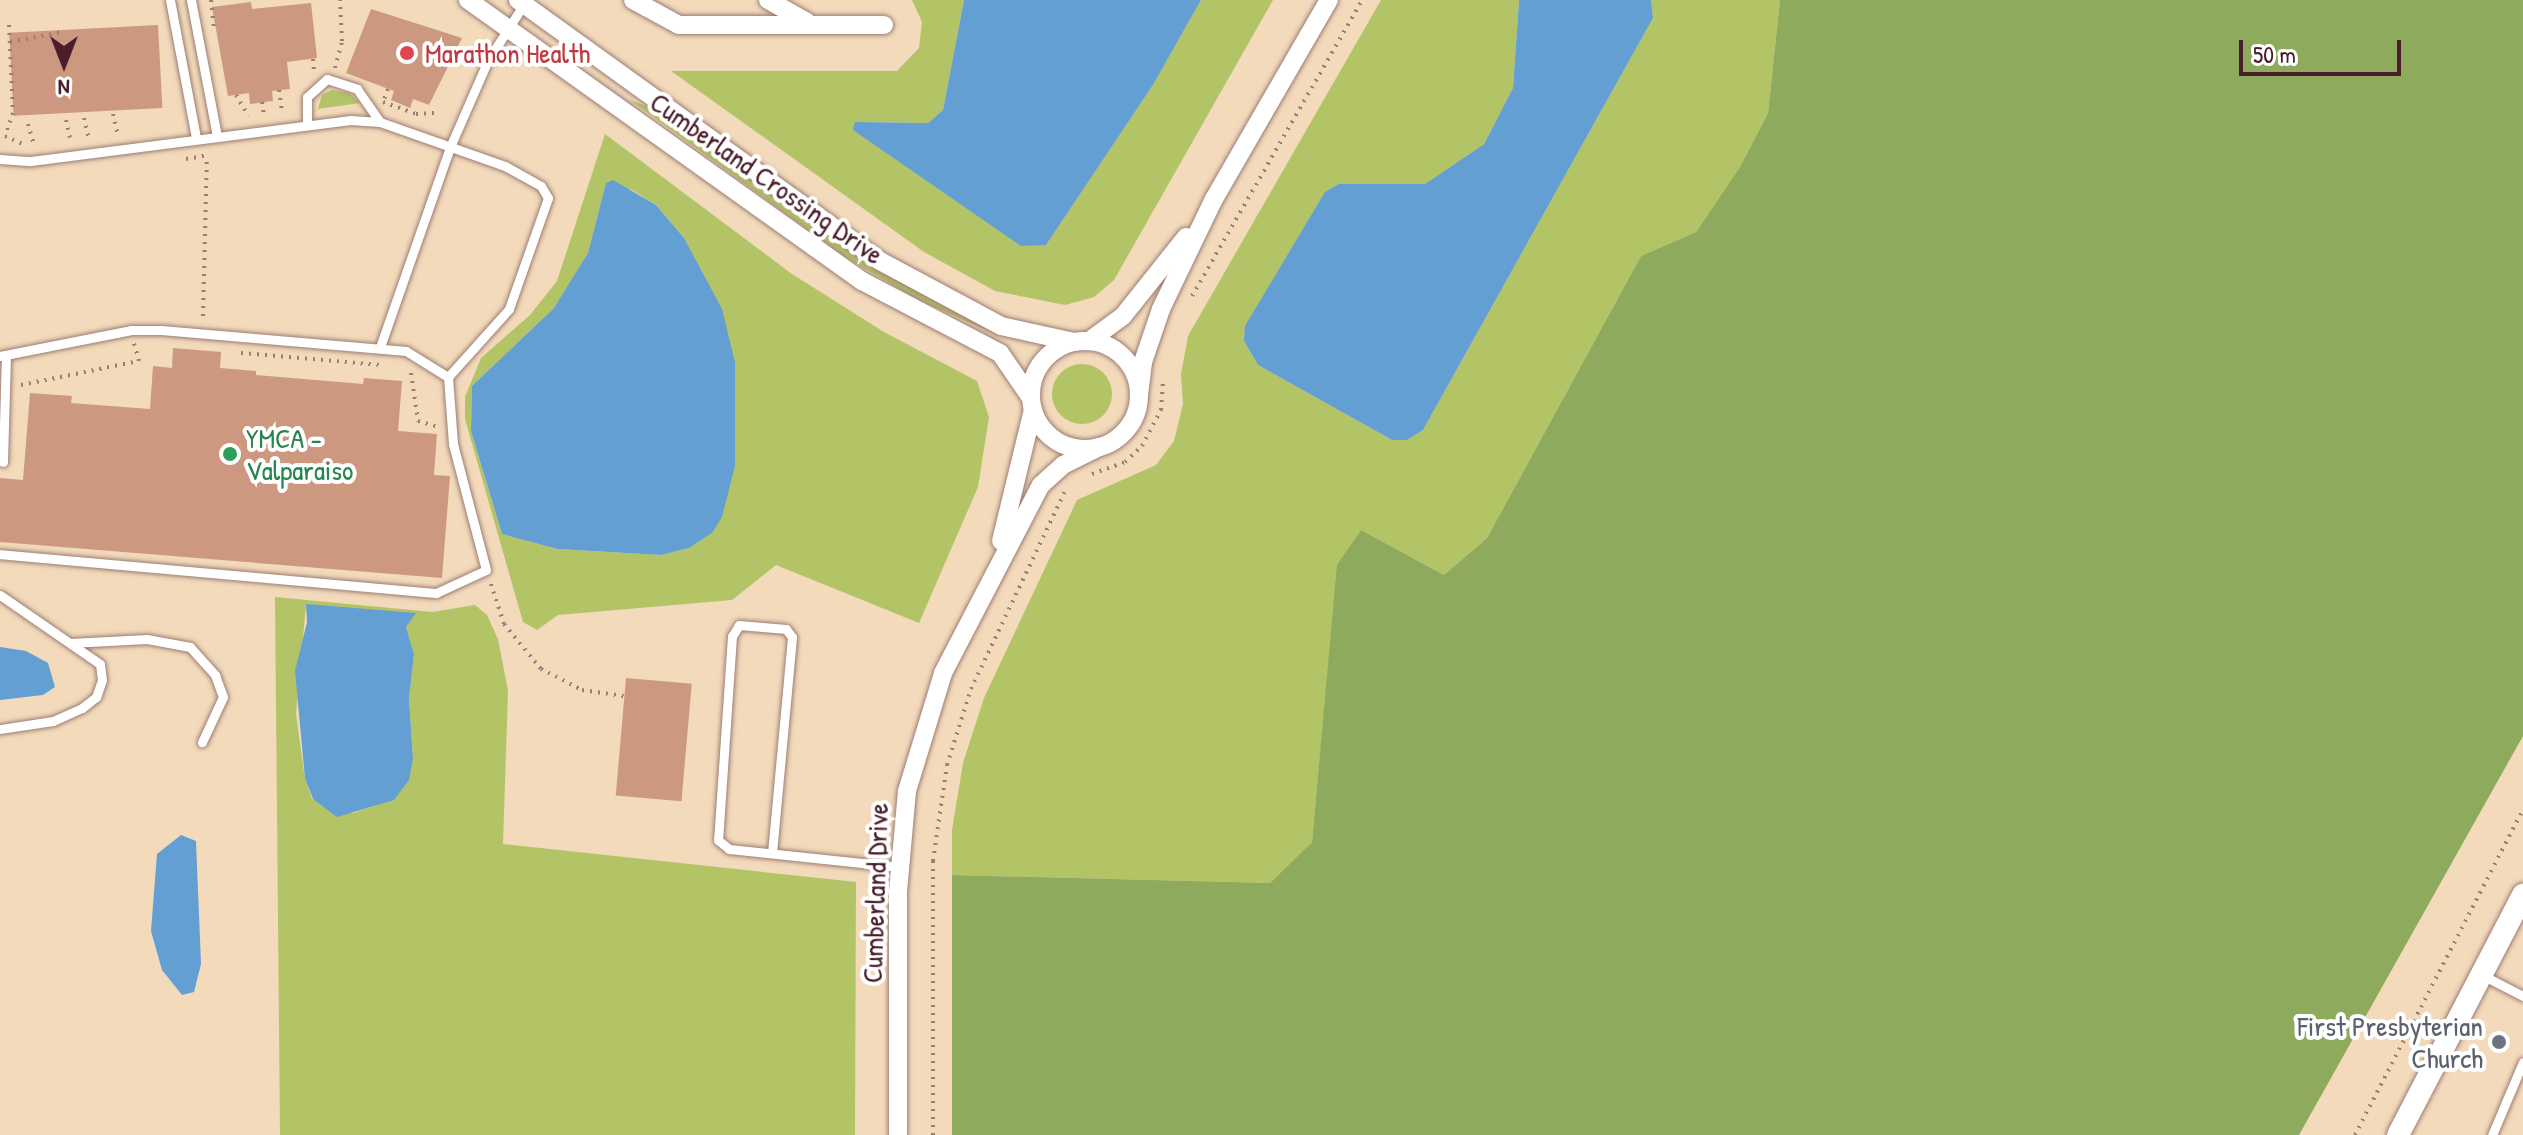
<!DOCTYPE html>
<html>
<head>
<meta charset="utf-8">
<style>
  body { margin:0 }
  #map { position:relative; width:2523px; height:1135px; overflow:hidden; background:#f2dabb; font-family:"Patrick Hand",sans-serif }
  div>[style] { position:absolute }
  .green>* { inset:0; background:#b3c467 }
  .round { border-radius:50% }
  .forest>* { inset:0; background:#8eaa5c }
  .water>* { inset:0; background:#649fd4 }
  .building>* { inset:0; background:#cd9880; transform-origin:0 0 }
  .path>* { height:4px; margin-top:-2px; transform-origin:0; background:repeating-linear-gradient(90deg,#9e7c73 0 2px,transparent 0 8px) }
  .roads { filter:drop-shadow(0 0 2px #9e7c73) drop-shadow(0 0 2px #9e7c73) }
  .service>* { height:9px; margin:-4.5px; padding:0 4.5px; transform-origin:4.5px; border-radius:4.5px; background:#fff }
  .minor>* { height:18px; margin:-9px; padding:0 9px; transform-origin:9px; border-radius:9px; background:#fff }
  .minor>.ring { margin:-9px; padding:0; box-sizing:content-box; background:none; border:18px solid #fff; border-radius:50% }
  .tertiary>* { height:22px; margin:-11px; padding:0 11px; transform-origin:11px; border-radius:11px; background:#fff }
  .dots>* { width:22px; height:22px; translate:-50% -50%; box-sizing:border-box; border:4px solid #fff; border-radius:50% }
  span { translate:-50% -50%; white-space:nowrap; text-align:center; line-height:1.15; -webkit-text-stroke:8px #fff; paint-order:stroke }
  .health-label { font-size:28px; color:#be3a42 }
  .left { translate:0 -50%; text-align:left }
  .street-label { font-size:28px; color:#4a1f2b }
  .leisure-label { font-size:28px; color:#27864d }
  .worship-label { font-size:28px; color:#5b616d }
  .right { translate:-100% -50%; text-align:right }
  .north { position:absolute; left:24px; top:24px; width:80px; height:80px; -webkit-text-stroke:6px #fff; paint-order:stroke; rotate:180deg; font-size:22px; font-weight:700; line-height:32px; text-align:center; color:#4a1f2b }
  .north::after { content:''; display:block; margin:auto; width:28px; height:36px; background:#4a1f2b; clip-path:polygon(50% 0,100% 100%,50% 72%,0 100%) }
  .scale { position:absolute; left:2239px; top:40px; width:162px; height:36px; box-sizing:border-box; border:4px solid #4a1f2b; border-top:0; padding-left:10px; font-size:24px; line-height:28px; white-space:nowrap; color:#4a1f2b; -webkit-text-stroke:6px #fff; paint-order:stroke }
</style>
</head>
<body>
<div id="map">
  <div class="green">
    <i style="clip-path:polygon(912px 0,964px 0,943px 110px,928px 123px,855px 122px,1046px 245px,1153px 85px,1201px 0,1273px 0,1114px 280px,1094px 297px,1065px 305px,995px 291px,924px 252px,671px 71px,897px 71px,919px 48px,922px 22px)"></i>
    <i style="clip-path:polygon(1381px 0,1519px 0,1513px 88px,1484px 144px,1425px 184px,1339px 184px,1244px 341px,1258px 365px,1392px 440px,1407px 440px,1423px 430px,1653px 18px,1651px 0,1780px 0,1768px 113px,1740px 167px,1696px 232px,1641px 256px,1487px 538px,1444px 575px,1361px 530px,1338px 565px,1312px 842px,1270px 883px,952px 875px,952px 830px,963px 763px,984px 698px,1077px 500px,1156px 465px,1174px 441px,1183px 404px,1181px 374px,1188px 336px)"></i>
    <i style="clip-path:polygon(332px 90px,349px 93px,360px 103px,318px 109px,322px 95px)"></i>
    <i style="clip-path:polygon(630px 100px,655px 109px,887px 275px,1002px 337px,921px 301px,848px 259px)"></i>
    <i style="clip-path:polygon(evenodd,605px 134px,792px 274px,884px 332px,977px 381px,989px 417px,978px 487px,919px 623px,776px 565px,732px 600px,558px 615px,537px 630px,523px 622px,465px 419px,465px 397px,481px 358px,530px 315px,557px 281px,605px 134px,606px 183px,632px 190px,656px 205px,684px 238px,735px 466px,712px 533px,689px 548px,661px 555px,557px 549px,502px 534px,471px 431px,472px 386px,554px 308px,571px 283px,588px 253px,606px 183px)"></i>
    <i class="round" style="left:1052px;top:364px;width:60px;height:60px"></i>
    <i style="clip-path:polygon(evenodd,275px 597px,432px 612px,475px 605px,487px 615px,498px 639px,508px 691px,503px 844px,856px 882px,855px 1135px,280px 1135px,275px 597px,306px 605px,406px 627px,414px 654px,409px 699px,413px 758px,371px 807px,353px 813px,312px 799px,305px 779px,296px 714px,306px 605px)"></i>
  </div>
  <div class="forest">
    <i style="clip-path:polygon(1780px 0,2523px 0,2523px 736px,2299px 1135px,952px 1135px,952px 875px,1270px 883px,1312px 842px,1337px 565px,1361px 530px,1444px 575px,1487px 538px,1641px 256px,1696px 232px,1740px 167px,1768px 113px)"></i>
  </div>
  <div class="water">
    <i style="clip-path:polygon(964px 0,1201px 0,1153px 85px,1046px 245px,1021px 246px,853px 130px,855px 122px,928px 123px,943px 110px)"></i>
    <i style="clip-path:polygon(1519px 0,1651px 0,1653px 18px,1423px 430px,1407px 440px,1392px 440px,1258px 365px,1244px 341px,1245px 326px,1325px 192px,1339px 184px,1425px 184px,1484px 144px,1513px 88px)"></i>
    <i style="clip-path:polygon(613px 180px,656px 205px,684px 238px,722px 309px,735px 362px,735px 466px,722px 517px,712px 533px,689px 548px,661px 555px,557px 549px,502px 534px,471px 431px,472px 386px,554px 308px,588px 253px,606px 183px)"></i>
    <i style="clip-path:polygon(306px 604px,416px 613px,406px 627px,414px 654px,409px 699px,413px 758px,409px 780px,394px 800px,337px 817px,313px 799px,305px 779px,295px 671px,307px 622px)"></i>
    <i style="clip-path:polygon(0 647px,26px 651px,48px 663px,55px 687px,43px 695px,0 700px)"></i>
    <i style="clip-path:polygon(181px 835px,196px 841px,201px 964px,194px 992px,182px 995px,162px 970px,151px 931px,157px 854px)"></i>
  </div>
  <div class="building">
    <i style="clip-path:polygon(251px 2px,252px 9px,311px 3px,317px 58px,287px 62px,290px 89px,272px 91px,273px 101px,250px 104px,249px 93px,228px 96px,212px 7px)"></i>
    <i style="clip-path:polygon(371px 9px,462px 38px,429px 105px,413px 99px,410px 108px,391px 100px,394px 91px,346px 73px)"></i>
    <i style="left:158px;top:25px;width:83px;height:149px;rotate:87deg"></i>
    <i style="clip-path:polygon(173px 348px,221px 352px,220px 368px,256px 371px,256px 375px,363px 384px,364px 378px,402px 381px,398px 431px,437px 434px,434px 475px,450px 476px,442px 578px,0 542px,0 478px,23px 480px,30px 393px,72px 396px,71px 403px,150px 409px,153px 366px,172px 368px)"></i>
    <i style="left:626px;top:678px;width:66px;height:118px;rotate:5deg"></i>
  </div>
  <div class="path">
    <i style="left:211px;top:0;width:30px;rotate:84deg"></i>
    <i style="left:9px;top:25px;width:88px;rotate:87.4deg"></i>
    <i style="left:13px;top:113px;width:24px;rotate:109deg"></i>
    <i style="left:5px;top:136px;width:21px;rotate:25deg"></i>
    <i style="left:10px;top:42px;width:53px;rotate:-10.9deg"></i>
    <i style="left:313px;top:59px;width:12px;rotate:85deg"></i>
    <i style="left:335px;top:68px;width:28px;rotate:-75deg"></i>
    <i style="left:342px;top:41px;width:41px;rotate:-92.8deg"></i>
    <i style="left:388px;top:89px;width:14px;rotate:111deg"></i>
    <i style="left:383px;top:102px;width:35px;rotate:20deg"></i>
    <i style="left:416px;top:114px;width:18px;rotate:-3deg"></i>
    <i style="left:279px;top:90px;width:21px;rotate:82deg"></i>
    <i style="left:236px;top:95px;width:24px;rotate:60deg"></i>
    <i style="left:262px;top:102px;width:12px;rotate:81deg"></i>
    <i style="left:113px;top:114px;width:22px;rotate:77deg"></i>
    <i style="left:84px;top:118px;width:22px;rotate:77deg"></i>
    <i style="left:66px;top:120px;width:22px;rotate:77deg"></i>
    <i style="left:28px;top:124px;width:22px;rotate:74deg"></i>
    <i style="left:186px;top:159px;width:23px;rotate:-10deg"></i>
    <i style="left:1192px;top:296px;width:341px;rotate:-60.1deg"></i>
    <i style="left:203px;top:316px;width:160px;rotate:-88.6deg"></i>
    <i style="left:241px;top:353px;width:142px;rotate:4.9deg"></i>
    <i style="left:411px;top:373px;width:49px;rotate:81.7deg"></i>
    <i style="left:418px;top:421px;width:22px;rotate:16deg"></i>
    <i style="left:21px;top:385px;width:120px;rotate:-11.5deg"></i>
    <i style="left:139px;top:361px;width:19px;rotate:-106deg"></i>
    <i style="left:1092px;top:474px;width:35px;rotate:-20deg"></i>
    <i style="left:1125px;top:462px;width:23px;rotate:-43deg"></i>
    <i style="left:1142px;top:446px;width:41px;rotate:-62.2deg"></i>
    <i style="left:1161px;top:410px;width:31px;rotate:-86deg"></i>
    <i style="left:491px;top:584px;width:42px;rotate:72deg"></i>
    <i style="left:504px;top:624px;width:58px;rotate:50.6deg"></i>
    <i style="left:541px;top:669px;width:46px;rotate:27.1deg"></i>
    <i style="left:582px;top:690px;width:42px;rotate:8.1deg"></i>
    <i style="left:933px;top:1135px;width:274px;rotate:-90deg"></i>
    <i style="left:933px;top:861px;width:97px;rotate:-81.7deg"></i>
    <i style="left:947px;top:765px;width:80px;rotate:-72.5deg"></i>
    <i style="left:971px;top:689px;width:219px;rotate:-64.6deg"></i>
    <i style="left:2355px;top:1135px;width:366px;rotate:-62.7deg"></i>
  </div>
  <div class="roads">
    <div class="service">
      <i style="left:170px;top:0;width:140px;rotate:79.3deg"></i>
      <i style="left:191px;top:0;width:138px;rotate:79.2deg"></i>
      <i style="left:307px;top:125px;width:28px;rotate:-90deg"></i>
      <i style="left:307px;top:97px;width:27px;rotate:-42deg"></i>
      <i style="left:327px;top:79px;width:32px;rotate:18deg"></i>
      <i style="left:357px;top:89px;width:40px;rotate:55.1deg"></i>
      <i style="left:0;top:159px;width:31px;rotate:4deg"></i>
      <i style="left:31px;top:161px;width:322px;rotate:-7.3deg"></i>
      <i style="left:350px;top:120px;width:30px;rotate:4deg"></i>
      <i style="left:380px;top:122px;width:133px;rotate:19.4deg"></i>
      <i style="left:505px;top:166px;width:41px;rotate:29.1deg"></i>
      <i style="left:541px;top:186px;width:14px;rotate:60deg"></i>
      <i style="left:548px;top:198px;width:118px;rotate:109.4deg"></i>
      <i style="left:509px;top:309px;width:91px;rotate:131.9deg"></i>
      <i style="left:448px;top:377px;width:67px;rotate:85.7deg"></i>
      <i style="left:453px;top:444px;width:130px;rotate:75.3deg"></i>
      <i style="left:486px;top:570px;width:55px;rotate:155.3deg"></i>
      <i style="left:436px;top:593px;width:438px;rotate:-174.9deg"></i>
      <i style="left:380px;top:347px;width:212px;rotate:-70.7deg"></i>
      <i style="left:450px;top:147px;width:95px;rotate:-66.4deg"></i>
      <i style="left:488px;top:60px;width:67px;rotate:-57.3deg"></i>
      <i style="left:0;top:356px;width:134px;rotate:-11.2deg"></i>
      <i style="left:131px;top:330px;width:30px"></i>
      <i style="left:161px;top:330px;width:246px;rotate:4.9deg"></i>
      <i style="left:406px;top:351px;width:49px;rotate:31.8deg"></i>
      <i style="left:3px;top:462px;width:107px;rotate:-88.4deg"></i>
      <i style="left:0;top:595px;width:121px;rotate:34.6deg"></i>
      <i style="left:100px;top:664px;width:16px;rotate:83deg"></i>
      <i style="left:102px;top:680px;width:18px;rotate:109deg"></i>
      <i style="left:96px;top:697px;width:18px;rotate:142deg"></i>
      <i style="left:82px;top:708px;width:32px;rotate:156deg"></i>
      <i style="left:53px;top:721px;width:54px;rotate:171.4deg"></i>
      <i style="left:70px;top:643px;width:77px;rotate:-3deg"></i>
      <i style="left:147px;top:639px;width:44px;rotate:10.5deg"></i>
      <i style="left:190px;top:647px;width:38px;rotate:48deg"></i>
      <i style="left:215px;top:675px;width:23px;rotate:70deg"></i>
      <i style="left:223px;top:697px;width:50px;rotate:115deg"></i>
      <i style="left:772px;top:853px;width:217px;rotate:-84.7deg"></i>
      <i style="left:792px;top:637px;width:10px;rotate:-127deg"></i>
      <i style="left:786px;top:629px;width:47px;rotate:-175.1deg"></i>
      <i style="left:739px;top:625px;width:13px;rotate:122deg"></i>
      <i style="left:732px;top:636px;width:204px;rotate:93.9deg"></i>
      <i style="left:718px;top:840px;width:14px;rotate:39deg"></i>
      <i style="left:729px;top:849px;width:172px;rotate:6deg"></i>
      <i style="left:2482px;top:975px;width:46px;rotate:27.1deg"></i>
      <i style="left:2492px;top:1135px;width:79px;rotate:-67deg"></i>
    </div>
    <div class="minor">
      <i style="left:468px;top:0;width:484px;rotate:35.5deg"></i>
      <i style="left:862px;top:281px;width:156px;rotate:27.6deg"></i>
      <i style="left:1000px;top:353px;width:55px;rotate:55.4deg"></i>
      <i style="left:518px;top:0;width:446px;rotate:35.8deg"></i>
      <i style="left:880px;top:261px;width:137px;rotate:28.2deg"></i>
      <i style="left:1001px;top:326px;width:75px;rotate:12.4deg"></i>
      <i style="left:633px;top:0;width:52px;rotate:28.5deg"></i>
      <i style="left:679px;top:25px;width:205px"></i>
      <i style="left:768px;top:0;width:45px;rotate:29.4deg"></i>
      <i style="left:1089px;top:341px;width:42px;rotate:-36.3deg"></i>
      <i style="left:1123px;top:316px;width:101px;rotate:-51.4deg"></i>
      <i class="ring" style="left:1031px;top:341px;width:90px;height:90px"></i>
      <i style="left:1139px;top:395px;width:33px;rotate:-83deg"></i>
      <i style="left:1143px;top:362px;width:56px;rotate:-71.2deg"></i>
      <i style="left:1161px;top:309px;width:122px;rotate:-64.3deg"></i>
      <i style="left:1214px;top:199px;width:230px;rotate:-60deg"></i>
      <i style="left:1001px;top:541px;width:135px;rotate:-76.3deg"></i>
      <i style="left:898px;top:1135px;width:243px;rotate:-90deg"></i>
      <i style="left:898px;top:892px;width:101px;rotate:-84.9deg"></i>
      <i style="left:907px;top:791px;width:123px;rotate:-73deg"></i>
      <i style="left:943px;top:673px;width:212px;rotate:-62.5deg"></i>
      <i style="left:1041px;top:485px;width:30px;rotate:-42deg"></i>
      <i style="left:1063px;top:465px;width:40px;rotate:-26.6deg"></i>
    </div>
    <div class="tertiary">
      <i style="left:2398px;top:1135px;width:271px;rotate:-62.5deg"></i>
    </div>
  </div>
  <div class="dots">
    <i style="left:407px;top:53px;background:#e0444e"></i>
    <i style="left:230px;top:454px;background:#2e9e5b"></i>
    <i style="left:2499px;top:1042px;background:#6b7280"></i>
  </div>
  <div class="health-label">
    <span class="left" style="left:425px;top:53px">Marathon Health</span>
  </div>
  <div class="street-label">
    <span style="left:767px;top:178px;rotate:35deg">Cumberland Crossing Drive</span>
    <span style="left:875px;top:893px;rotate:-88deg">Cumberland Drive</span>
  </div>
  <div class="leisure-label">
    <span class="left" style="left:246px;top:454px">YMCA -<br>Valparaiso</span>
  </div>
  <div class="worship-label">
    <span class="right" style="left:2483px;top:1042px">First Presbyterian<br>Church</span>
  </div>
  <div class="north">N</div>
  <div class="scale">50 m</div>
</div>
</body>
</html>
